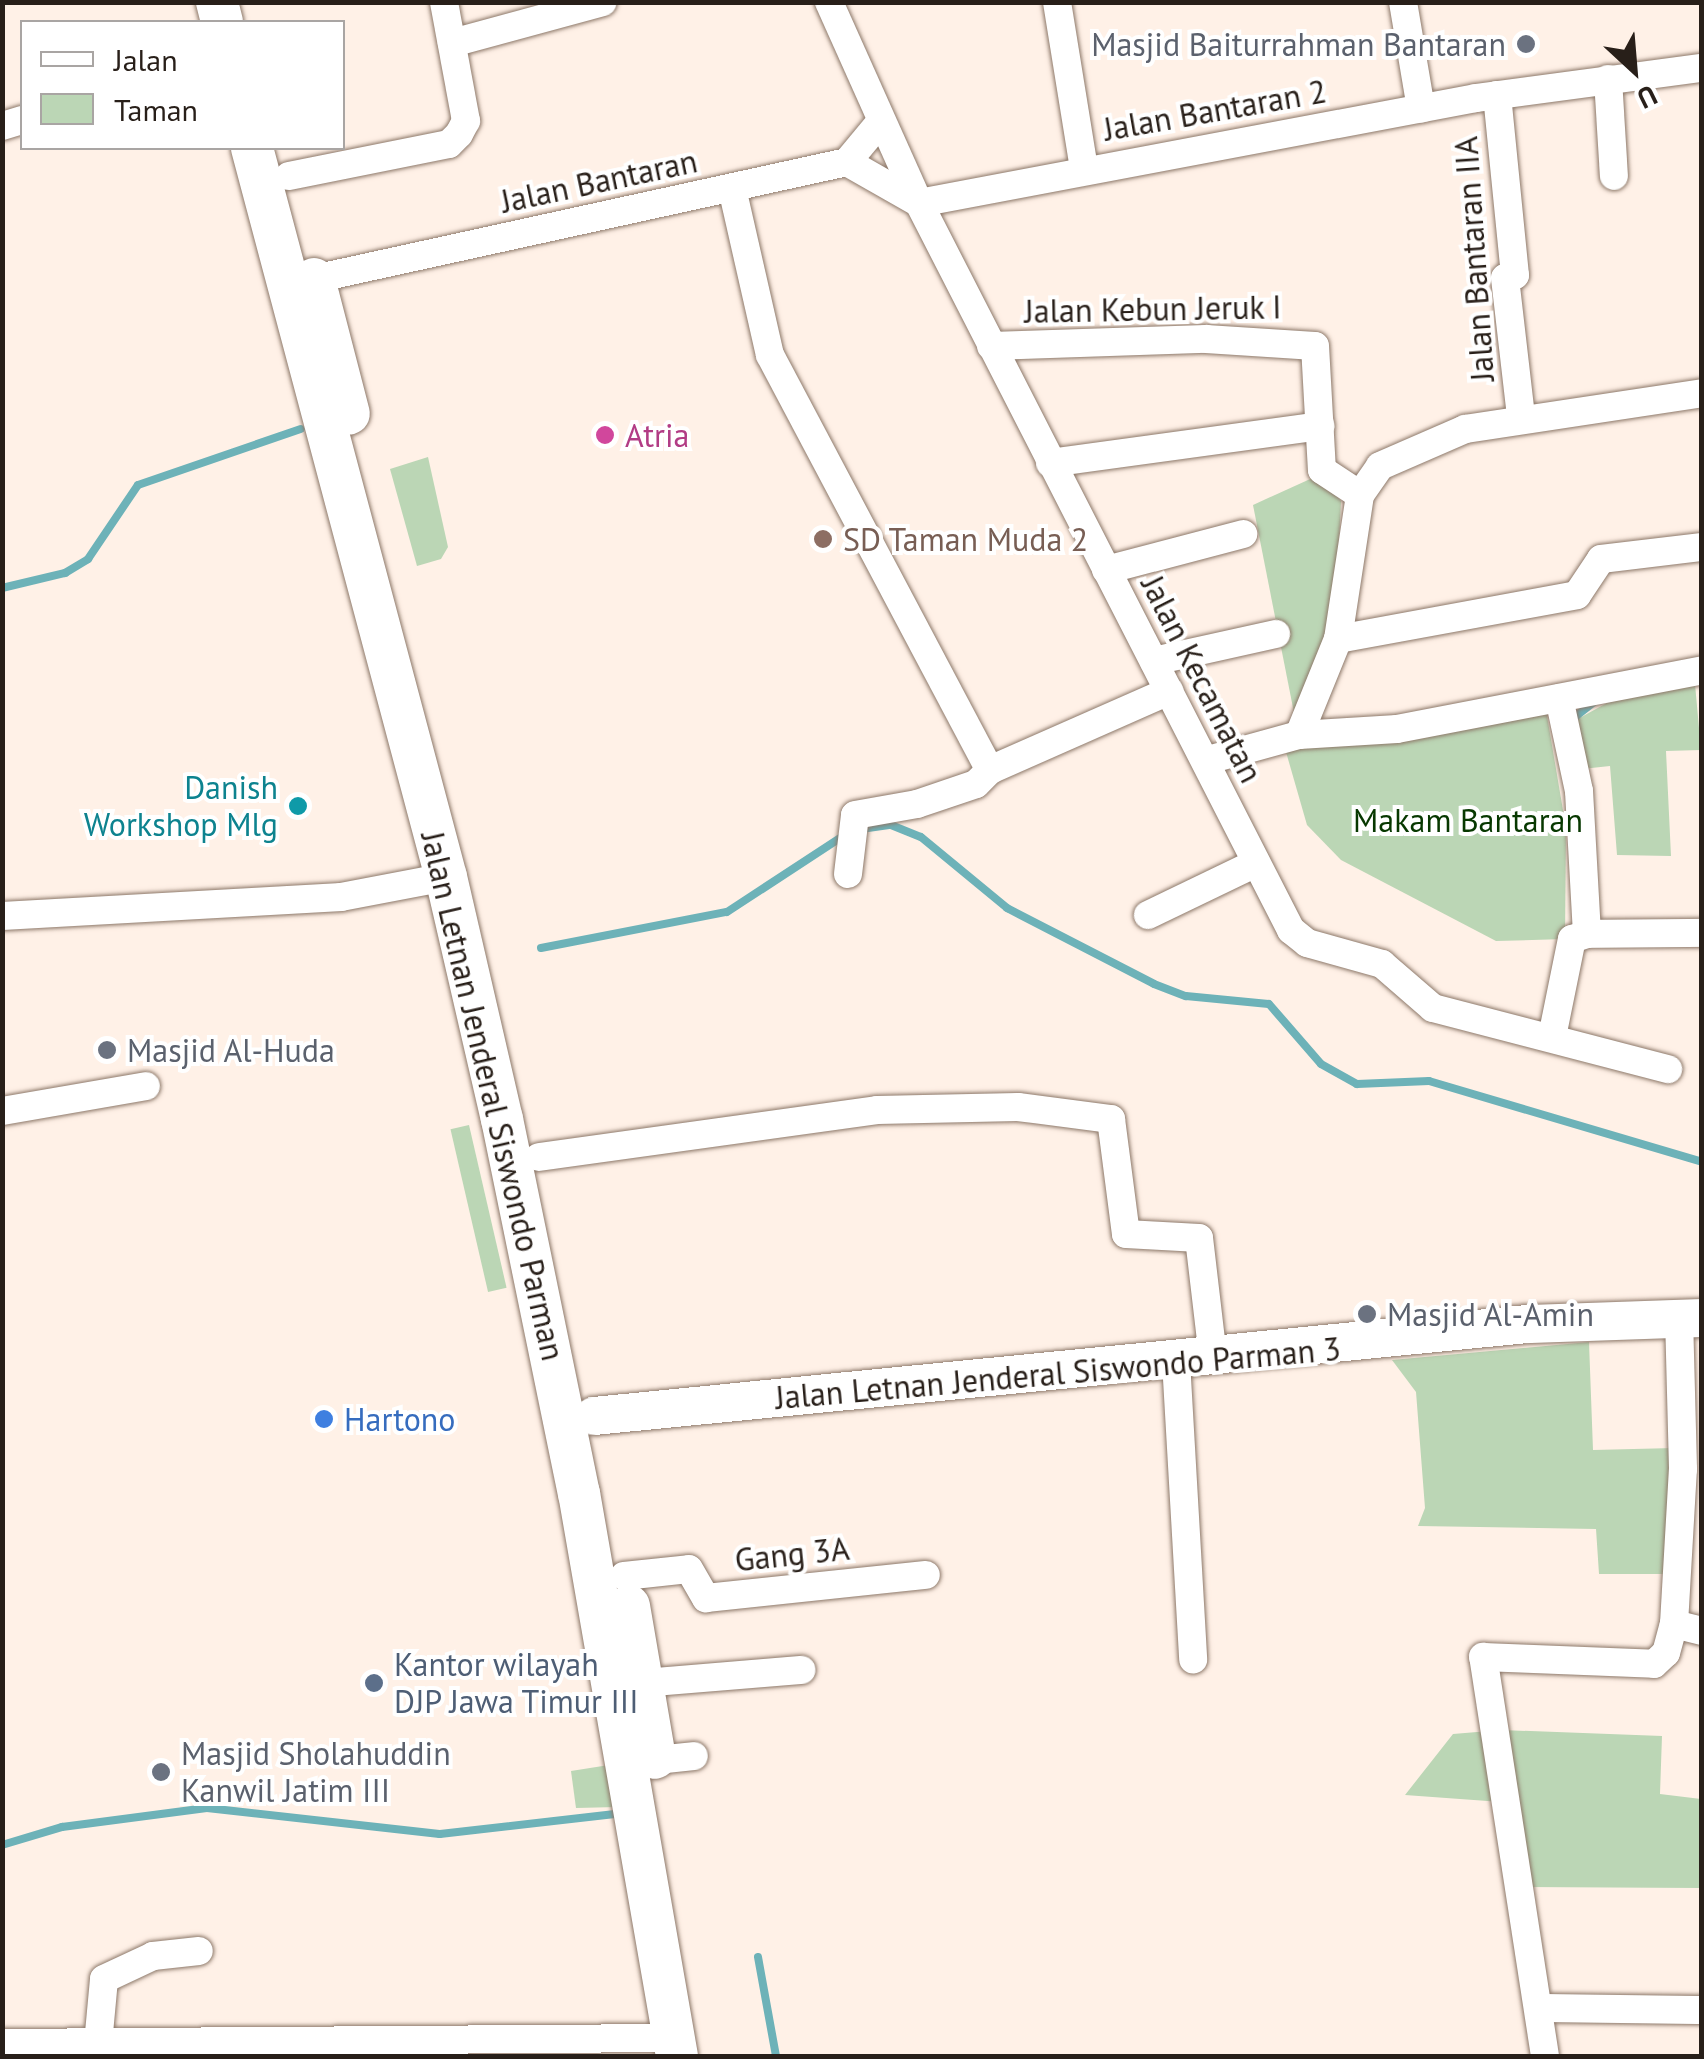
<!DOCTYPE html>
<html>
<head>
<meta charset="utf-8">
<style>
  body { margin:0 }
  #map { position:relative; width:1704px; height:2059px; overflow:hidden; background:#fff1e7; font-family:"PT Sans",sans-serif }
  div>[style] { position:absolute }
  .green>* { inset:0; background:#bbd6b5; transform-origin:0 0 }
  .stream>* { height:8px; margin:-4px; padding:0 4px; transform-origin:4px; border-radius:4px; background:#6db2b8 }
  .roads { filter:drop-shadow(0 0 2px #8d7869) drop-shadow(0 0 2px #8d7869) }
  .street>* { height:28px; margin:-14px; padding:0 14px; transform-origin:14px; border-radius:14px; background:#fff }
  .secondary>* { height:38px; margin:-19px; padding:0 19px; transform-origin:19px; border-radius:19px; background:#fff }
  .primary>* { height:42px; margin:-21px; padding:0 21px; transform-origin:21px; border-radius:21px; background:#fff }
  .dots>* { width:28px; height:28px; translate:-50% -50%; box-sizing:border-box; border:5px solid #fff; border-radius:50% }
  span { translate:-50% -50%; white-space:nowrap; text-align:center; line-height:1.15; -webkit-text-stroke:8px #fff; paint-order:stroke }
  .worship-label { font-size:32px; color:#5b616d }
  .right { translate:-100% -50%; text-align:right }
  .left { translate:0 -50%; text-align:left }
  .street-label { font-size:32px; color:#281f19 }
  .hotel-label { font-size:32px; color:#b23c85 }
  .education-label { font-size:32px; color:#785e54 }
  .culture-label { font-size:32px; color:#0d838f }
  .park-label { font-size:32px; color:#073800 }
  .shop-label { font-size:32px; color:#366cbe }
  .service-label { font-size:32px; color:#4e5e75 }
  .frame { position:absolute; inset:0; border:5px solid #281f19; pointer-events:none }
  .legend { position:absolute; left:20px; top:20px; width:325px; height:130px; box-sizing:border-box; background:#fff; border:2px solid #a9a5a3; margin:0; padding:12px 18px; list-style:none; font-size:30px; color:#281f19 }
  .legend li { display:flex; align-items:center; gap:20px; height:50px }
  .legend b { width:50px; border:2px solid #a9a5a3 }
  .north { position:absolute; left:1584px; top:20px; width:100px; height:100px; -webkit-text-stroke:8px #fff; paint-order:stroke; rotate:154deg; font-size:28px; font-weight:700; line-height:40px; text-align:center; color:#281f19 }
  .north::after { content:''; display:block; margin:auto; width:35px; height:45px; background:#281f19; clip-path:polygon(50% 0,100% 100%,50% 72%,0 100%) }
</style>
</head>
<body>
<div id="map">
  <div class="green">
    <i style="clip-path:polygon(428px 457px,448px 547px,441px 559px,417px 566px,390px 469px)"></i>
    <i style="clip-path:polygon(1319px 475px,1341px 501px,1336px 607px,1295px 718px,1253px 505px)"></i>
    <i style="clip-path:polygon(1695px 684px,1701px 750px,1666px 751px,1671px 856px,1617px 855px,1610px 766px,1582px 769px,1574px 721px,1616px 698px)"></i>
    <i style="clip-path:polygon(1546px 710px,1566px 828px,1565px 939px,1496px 941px,1341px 860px,1307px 825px,1284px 745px)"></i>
    <i style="left:469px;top:1125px;width:167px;height:19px;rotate:77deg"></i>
    <i style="clip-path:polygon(1589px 1342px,1593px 1450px,1674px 1448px,1672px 1574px,1599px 1574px,1596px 1529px,1418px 1526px,1425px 1508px,1416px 1392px,1392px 1360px)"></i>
    <i style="clip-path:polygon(1501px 1730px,1662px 1736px,1660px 1794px,1701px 1799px,1701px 1888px,1522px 1887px,1515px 1803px,1405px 1795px,1453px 1734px)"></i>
    <i style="clip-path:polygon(609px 1765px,617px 1807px,576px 1808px,571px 1771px)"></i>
  </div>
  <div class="stream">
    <i style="left:2px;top:588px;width:65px;rotate:-13.4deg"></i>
    <i style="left:65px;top:573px;width:27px;rotate:-31deg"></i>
    <i style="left:88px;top:559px;width:89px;rotate:-56deg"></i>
    <i style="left:138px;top:485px;width:172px;rotate:-19deg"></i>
    <i style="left:1571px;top:720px;width:31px;rotate:-38deg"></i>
    <i style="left:861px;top:829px;width:30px;rotate:-8deg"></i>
    <i style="left:891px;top:825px;width:32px;rotate:22deg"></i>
    <i style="left:921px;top:837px;width:112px;rotate:39.5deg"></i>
    <i style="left:1007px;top:908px;width:165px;rotate:27.3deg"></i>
    <i style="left:1154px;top:984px;width:34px;rotate:21deg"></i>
    <i style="left:1186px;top:996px;width:83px;rotate:5.5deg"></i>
    <i style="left:1269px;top:1004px;width:79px;rotate:49.1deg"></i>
    <i style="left:1321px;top:1064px;width:41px;rotate:29.1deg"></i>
    <i style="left:1357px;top:1084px;width:72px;rotate:-2.4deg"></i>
    <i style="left:1429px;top:1081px;width:285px;rotate:16.5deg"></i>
    <i style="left:541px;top:948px;width:189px;rotate:-11deg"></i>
    <i style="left:727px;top:912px;width:139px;rotate:-33.2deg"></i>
    <i style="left:2px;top:1845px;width:63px;rotate:-16.7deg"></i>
    <i style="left:62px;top:1827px;width:146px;rotate:-7.5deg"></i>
    <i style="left:207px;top:1808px;width:234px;rotate:6.4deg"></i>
    <i style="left:440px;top:1834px;width:176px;rotate:-6.5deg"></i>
    <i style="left:758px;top:1957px;width:101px;rotate:79.7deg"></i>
  </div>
  <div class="roads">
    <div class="street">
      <i style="left:829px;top:2px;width:220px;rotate:65.9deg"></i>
      <i style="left:919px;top:203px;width:817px;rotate:62.9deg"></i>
      <i style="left:1291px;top:930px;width:21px;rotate:39deg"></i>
      <i style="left:1307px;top:943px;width:78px;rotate:15.6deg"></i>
      <i style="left:1382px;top:964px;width:67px;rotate:40.8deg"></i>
      <i style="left:1433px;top:1008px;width:243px;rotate:14.6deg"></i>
      <i style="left:1057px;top:2px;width:168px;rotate:80.8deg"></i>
      <i style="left:1403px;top:2px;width:108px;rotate:80.4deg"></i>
      <i style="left:452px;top:43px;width:156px;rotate:-15.2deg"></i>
      <i style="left:1608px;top:79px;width:97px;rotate:86.5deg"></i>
      <i style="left:1497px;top:95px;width:181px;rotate:84.3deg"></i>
      <i style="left:1515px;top:275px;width:10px;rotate:163deg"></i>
      <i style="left:1505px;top:278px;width:140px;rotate:83.4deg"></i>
      <i style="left:2px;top:126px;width:21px;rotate:-17deg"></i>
      <i style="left:847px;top:162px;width:83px;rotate:29.7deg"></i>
      <i style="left:289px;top:176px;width:163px;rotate:-11.3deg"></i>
      <i style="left:449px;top:144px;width:14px;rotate:-45deg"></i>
      <i style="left:459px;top:134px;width:15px;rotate:-62deg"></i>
      <i style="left:466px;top:121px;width:121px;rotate:-100.5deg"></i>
      <i style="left:732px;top:188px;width:171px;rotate:77.2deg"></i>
      <i style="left:770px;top:355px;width:470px;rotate:62.1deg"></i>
      <i style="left:990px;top:770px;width:196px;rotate:-23.8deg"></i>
      <i style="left:919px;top:203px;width:567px;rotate:-10.68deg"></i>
      <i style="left:1476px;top:98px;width:228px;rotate:-7.6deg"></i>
      <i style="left:314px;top:279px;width:546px;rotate:-12.38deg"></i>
      <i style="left:847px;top:162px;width:53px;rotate:-50.3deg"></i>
      <i style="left:991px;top:346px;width:215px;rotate:-1.9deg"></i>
      <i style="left:1206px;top:339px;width:109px;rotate:3.7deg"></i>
      <i style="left:1315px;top:346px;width:124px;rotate:86.8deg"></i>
      <i style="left:1322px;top:470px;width:45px;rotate:33.3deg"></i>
      <i style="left:1050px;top:463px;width:273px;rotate:-7.8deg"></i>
      <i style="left:1106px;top:570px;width:142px;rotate:-14.7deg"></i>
      <i style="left:1338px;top:639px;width:243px;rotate:-10.4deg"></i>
      <i style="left:1577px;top:595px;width:43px;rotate:-56.3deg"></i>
      <i style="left:1601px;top:559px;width:102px;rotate:-6.8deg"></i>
      <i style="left:1154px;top:661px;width:125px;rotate:-12.5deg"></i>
      <i style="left:1299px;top:735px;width:98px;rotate:-3.5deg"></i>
      <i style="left:1397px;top:729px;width:311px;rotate:-10.9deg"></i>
      <i style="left:1208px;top:760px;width:94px;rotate:-15.4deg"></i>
      <i style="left:1299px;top:735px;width:104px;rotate:-67.9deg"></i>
      <i style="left:1338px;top:639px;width:146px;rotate:-81.3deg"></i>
      <i style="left:1360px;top:495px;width:35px;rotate:-55deg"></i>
      <i style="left:1380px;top:466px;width:93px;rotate:-23.5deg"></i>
      <i style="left:1465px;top:429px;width:240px;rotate:-8.6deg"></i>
      <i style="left:848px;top:874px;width:59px;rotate:-83.2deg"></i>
      <i style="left:855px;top:815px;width:63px;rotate:-10.1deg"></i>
      <i style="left:917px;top:804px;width:62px;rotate:-18.7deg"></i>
      <i style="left:976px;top:784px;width:20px;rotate:-45deg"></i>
      <i style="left:1148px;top:915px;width:120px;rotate:-25.7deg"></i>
      <i style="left:2px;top:916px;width:340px;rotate:-3.2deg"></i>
      <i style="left:341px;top:897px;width:107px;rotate:-10.8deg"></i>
      <i style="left:1587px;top:934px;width:115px;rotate:-0.5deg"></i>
      <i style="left:1552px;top:1037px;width:100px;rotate:-78.5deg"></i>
      <i style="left:1572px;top:939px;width:16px;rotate:-18deg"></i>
      <i style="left:1587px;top:934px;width:143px;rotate:-93.2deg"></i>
      <i style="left:1579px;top:791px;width:95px;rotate:-102.1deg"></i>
      <i style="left:2px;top:1111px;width:146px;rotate:-9.8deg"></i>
      <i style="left:539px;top:1157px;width:341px;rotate:-7.9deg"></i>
      <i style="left:877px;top:1110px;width:141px;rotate:-1.2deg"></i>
      <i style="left:1018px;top:1107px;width:94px;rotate:7.4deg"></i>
      <i style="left:1111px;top:1119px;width:116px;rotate:82.6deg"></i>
      <i style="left:1126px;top:1234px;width:73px;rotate:3.1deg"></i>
      <i style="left:1199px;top:1238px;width:121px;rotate:83.3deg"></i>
      <i style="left:1176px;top:1361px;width:299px;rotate:86.7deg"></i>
      <i style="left:624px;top:1576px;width:65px;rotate:-6.1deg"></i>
      <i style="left:689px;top:1569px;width:34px;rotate:60deg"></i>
      <i style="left:706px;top:1598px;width:221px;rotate:-6deg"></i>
      <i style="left:1674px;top:1624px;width:29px;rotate:14deg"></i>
      <i style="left:643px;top:1683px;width:159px;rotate:-4.7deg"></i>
      <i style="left:656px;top:1760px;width:38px;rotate:-6deg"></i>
      <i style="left:1539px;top:2008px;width:163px;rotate:0.7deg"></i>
      <i style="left:2px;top:2043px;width:672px;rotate:-0.43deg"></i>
      <i style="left:98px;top:2044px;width:65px;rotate:-84.7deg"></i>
      <i style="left:104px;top:1979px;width:54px;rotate:-25.1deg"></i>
      <i style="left:153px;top:1956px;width:46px;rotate:-6.2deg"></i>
      <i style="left:1545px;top:2056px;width:404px;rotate:-98.8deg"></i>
      <i style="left:1483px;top:1657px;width:171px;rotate:2.3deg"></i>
      <i style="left:1654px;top:1664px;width:16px;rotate:-43deg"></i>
      <i style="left:1666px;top:1653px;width:30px;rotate:-75deg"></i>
      <i style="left:1674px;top:1624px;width:155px;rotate:-86.7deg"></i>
      <i style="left:1683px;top:1469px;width:151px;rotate:-91.5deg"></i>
    </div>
    <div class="secondary">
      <i style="left:594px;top:1416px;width:939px;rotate:-5.63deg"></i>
      <i style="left:1528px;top:1324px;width:174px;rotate:-2deg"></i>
    </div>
    <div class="primary">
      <i style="left:217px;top:2px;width:21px;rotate:76deg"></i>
      <i style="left:252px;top:148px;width:754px;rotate:75.1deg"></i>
      <i style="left:446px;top:877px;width:248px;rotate:77deg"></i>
      <i style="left:502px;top:1119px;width:382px;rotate:78.4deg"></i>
      <i style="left:579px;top:1493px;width:571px;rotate:80.13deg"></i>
      <i style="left:314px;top:279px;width:139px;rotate:75.5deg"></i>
      <i style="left:629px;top:1606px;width:154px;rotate:80.3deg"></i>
    </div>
  </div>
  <div class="dots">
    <i style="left:1526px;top:44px;background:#6b7280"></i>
    <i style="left:605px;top:435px;background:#d1479c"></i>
    <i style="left:823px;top:539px;background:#8d6e63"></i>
    <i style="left:298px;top:806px;background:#0f9aa8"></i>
    <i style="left:107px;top:1050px;background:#6b7280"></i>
    <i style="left:1367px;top:1314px;background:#6b7280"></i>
    <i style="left:324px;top:1419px;background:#3f7fe0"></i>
    <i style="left:374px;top:1683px;background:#5c6f8a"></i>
    <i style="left:161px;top:1772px;background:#6b7280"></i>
  </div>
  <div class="worship-label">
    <span class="right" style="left:1506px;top:44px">Masjid Baiturrahman Bantaran</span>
    <span class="left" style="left:127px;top:1050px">Masjid Al-Huda</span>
    <span class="left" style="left:1387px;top:1314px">Masjid Al-Amin</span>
    <span class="left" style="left:181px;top:1772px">Masjid Sholahuddin<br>Kanwil Jatim III</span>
  </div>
  <div class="street-label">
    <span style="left:1215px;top:110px;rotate:-10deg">Jalan Bantaran 2</span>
    <span style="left:599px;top:181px;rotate:-12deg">Jalan Bantaran</span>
    <span style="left:1474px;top:259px;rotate:-94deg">Jalan Bantaran IIA</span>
    <span style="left:1153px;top:309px;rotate:-1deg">Jalan Kebun Jeruk I</span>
    <span style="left:1202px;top:679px;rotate:63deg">Jalan Kecamatan</span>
    <span style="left:493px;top:1096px;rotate:77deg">Jalan Letnan Jenderal Siswondo Parman</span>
    <span style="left:1058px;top:1373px;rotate:-5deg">Jalan Letnan Jenderal Siswondo Parman 3</span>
    <span style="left:792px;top:1554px;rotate:-6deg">Gang 3A</span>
  </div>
  <div class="hotel-label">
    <span class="left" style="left:625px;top:435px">Atria</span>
  </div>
  <div class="education-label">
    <span class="left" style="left:843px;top:539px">SD Taman Muda 2</span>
  </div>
  <div class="culture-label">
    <span class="right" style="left:278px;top:806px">Danish<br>Workshop Mlg</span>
  </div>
  <div class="park-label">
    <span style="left:1468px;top:820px">Makam Bantaran</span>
  </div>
  <div class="shop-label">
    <span class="left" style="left:344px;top:1419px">Hartono</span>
  </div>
  <div class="service-label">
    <span class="left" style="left:394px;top:1683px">Kantor wilayah<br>DJP Jawa Timur III</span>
  </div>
  <div class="frame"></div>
  <ul class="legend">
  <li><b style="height:12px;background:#fff"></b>Jalan</li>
  <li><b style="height:28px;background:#bbd6b5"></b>Taman</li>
  </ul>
  <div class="north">U</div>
</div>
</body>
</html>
